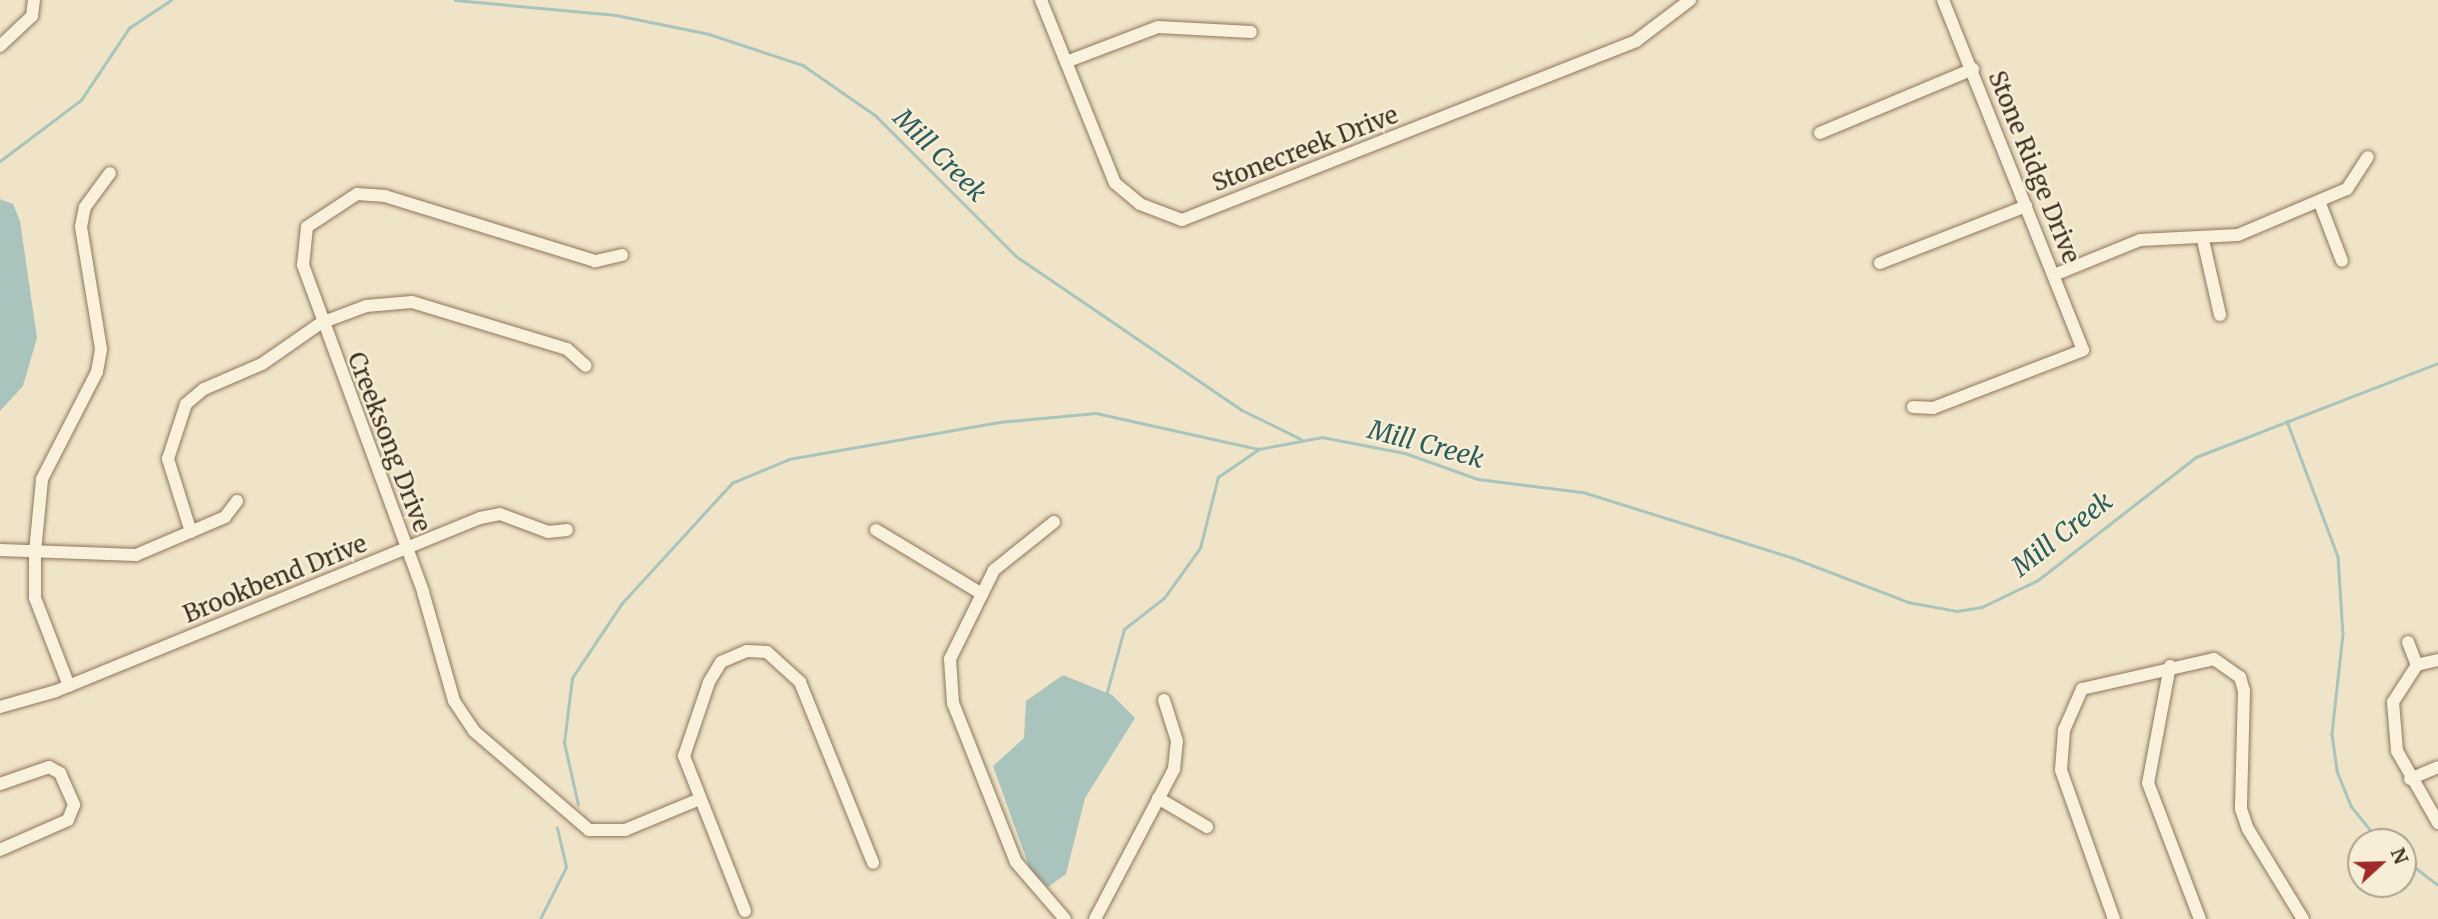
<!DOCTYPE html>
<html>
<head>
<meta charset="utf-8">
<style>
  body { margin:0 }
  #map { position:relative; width:2438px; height:919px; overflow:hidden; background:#f0e4c8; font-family:Merriweather,serif }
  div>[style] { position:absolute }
  .water>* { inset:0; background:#a9c4bc }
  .stream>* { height:2.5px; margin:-1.25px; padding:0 1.25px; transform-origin:1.25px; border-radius:1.25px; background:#a9c4bc }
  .roads { filter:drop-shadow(0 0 2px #8d765c) drop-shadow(0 0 2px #8d765c) }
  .minor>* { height:12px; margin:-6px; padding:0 6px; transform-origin:6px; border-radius:6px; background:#faf1dc }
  span { translate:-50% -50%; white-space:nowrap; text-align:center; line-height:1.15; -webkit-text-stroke:5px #f7eed8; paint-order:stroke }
  .street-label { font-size:24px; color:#3d2e20 }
  .water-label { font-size:26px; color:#2f5d5a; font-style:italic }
  .north { position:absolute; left:2347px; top:828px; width:70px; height:70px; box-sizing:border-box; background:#f7eed8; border:2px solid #ada18e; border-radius:50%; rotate:68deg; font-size:19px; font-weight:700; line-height:28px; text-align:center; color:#3d2e20 }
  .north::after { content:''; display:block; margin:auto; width:24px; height:32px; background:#9e2a2b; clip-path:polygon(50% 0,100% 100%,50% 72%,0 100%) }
</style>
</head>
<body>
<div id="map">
  <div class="water">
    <i style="clip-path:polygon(0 199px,13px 204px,20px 221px,37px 338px,23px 386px,0 411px)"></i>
    <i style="clip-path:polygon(1063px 675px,1112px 695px,1135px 718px,1085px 798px,1066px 874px,1048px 887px,1030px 869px,993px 766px,1024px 738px,1026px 701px)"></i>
  </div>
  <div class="stream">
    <i style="left:455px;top:0;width:162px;rotate:5.3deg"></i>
    <i style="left:616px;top:15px;width:95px;rotate:11.5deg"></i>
    <i style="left:709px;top:34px;width:99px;rotate:18.3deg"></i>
    <i style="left:803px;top:65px;width:88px;rotate:34.8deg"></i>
    <i style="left:875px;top:115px;width:199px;rotate:45deg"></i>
    <i style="left:1016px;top:256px;width:273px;rotate:34.3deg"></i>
    <i style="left:1242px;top:410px;width:66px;rotate:26.2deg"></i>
    <i style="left:0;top:161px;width:101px;rotate:-37deg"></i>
    <i style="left:81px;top:100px;width:87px;rotate:-56.3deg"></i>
    <i style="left:129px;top:28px;width:50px;rotate:-33.7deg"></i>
    <i style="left:2287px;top:421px;width:145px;rotate:69.4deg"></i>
    <i style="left:2338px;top:557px;width:77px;rotate:86.3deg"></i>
    <i style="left:2343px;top:634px;width:101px;rotate:96.3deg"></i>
    <i style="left:2332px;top:734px;width:37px;rotate:82deg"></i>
    <i style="left:2337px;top:771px;width:38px;rotate:68deg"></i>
    <i style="left:2351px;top:806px;width:46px;rotate:51.1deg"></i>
    <i style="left:1107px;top:692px;width:65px;rotate:-74.9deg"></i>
    <i style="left:1124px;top:629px;width:51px;rotate:-37.8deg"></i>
    <i style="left:1164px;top:598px;width:62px;rotate:-54.2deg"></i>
    <i style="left:1200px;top:548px;width:73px;rotate:-75.8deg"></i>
    <i style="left:1218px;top:477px;width:50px;rotate:-34.3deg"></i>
    <i style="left:1259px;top:449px;width:64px;rotate:-10.8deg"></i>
    <i style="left:1322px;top:437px;width:85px;rotate:10.9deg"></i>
    <i style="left:1405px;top:453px;width:77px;rotate:19.6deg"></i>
    <i style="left:1478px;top:479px;width:106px;rotate:7.1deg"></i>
    <i style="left:1583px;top:492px;width:218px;rotate:17.4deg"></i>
    <i style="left:1791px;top:557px;width:125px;rotate:21deg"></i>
    <i style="left:1908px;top:602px;width:50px;rotate:10.4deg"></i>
    <i style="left:1957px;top:611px;width:25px;rotate:-9deg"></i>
    <i style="left:1982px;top:607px;width:62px;rotate:-25.7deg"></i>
    <i style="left:2038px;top:580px;width:200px;rotate:-37.9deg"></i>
    <i style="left:2196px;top:457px;width:260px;rotate:-21.2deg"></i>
    <i style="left:578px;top:805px;width:64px;rotate:-102.7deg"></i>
    <i style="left:564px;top:743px;width:65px;rotate:-83deg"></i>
    <i style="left:572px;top:678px;width:90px;rotate:-56.3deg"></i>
    <i style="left:622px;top:603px;width:163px;rotate:-47.5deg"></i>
    <i style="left:732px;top:483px;width:62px;rotate:-22.8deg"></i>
    <i style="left:789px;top:459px;width:213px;rotate:-10deg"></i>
    <i style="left:999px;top:422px;width:97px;rotate:-5.3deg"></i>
    <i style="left:1096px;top:413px;width:167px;rotate:12.5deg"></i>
    <i style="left:2403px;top:858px;width:44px;rotate:37.6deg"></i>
    <i style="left:540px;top:919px;width:58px;rotate:-63.4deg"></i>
    <i style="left:566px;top:867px;width:40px;rotate:-103deg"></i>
  </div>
  <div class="roads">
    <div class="minor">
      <i style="left:1041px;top:0;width:197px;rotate:68deg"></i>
      <i style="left:1115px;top:183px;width:33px;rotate:40deg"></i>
      <i style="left:1140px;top:204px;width:45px;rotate:20.9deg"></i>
      <i style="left:1182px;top:220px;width:488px;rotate:-21.5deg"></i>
      <i style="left:1636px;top:41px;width:68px;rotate:-37.2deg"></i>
      <i style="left:0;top:46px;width:44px;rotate:-43.2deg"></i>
      <i style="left:32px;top:16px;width:16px;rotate:-83deg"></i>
      <i style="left:1066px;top:62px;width:98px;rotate:-20.8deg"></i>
      <i style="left:1158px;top:27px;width:93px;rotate:3.1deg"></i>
      <i style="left:1820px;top:133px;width:166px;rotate:-22.7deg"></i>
      <i style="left:2319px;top:201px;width:64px;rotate:69deg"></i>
      <i style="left:2203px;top:240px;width:77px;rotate:77.2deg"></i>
      <i style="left:622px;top:255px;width:28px;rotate:167deg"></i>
      <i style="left:595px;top:261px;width:220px;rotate:-162.8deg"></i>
      <i style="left:385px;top:196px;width:28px;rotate:-176deg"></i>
      <i style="left:357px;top:194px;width:60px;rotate:146.6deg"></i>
      <i style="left:307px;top:227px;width:38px;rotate:96deg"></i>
      <i style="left:303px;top:265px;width:348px;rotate:69.8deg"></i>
      <i style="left:423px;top:592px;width:113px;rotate:74.1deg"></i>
      <i style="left:454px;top:701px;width:36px;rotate:56deg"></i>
      <i style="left:474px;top:731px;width:152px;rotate:40.7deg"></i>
      <i style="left:589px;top:830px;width:36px"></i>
      <i style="left:625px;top:830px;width:81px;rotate:-22.5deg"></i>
      <i style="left:1880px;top:263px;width:157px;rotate:-21.3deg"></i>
      <i style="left:2054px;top:275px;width:93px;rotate:-22.1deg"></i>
      <i style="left:2140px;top:240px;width:98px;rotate:-2.9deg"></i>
      <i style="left:2238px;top:235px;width:118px;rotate:-22.9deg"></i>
      <i style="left:2347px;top:189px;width:38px;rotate:-57deg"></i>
      <i style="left:1913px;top:407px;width:20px;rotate:3deg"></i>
      <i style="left:1933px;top:408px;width:161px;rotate:-21.1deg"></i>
      <i style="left:2083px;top:350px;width:377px;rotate:-111.8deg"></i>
      <i style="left:1054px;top:522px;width:77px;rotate:141.3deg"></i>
      <i style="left:994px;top:570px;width:99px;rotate:116.3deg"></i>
      <i style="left:950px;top:659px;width:44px;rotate:86.1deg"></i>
      <i style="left:953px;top:703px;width:171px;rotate:68.4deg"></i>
      <i style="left:1016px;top:862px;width:75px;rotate:49.3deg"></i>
      <i style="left:876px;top:530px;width:124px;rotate:31.1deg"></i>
      <i style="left:191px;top:532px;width:77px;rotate:-107.5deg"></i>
      <i style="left:168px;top:459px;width:58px;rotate:-71.9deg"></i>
      <i style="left:186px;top:404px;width:23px;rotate:-40deg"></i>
      <i style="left:204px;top:389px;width:63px;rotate:-23.3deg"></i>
      <i style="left:262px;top:364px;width:72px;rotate:-34.8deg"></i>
      <i style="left:321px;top:323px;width:48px;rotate:-20.7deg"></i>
      <i style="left:366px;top:306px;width:46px;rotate:-5deg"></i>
      <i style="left:412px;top:302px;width:162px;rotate:16.9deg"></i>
      <i style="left:567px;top:349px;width:25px;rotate:42deg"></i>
      <i style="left:0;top:550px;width:136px;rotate:2.1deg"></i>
      <i style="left:136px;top:555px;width:97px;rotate:-23.1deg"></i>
      <i style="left:225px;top:517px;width:20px;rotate:-53deg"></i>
      <i style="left:2408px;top:642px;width:25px;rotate:69deg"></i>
      <i style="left:2438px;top:660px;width:22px;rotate:167deg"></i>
      <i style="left:2417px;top:665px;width:44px;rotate:123deg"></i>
      <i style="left:2393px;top:702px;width:49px;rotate:85.3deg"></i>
      <i style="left:2397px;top:751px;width:83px;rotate:60.3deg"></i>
      <i style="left:2170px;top:666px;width:119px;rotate:100.6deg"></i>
      <i style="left:2148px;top:783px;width:146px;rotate:69.1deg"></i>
      <i style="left:69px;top:686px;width:94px;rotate:-111.1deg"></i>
      <i style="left:35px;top:598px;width:46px;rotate:-90deg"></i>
      <i style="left:35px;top:552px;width:73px;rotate:-84.5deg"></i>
      <i style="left:42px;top:479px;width:120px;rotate:-62.8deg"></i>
      <i style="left:97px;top:372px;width:23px;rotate:-80deg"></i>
      <i style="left:101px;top:349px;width:124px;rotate:-99.3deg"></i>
      <i style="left:81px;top:227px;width:20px;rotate:-79deg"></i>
      <i style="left:85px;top:207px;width:42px;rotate:-53.7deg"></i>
      <i style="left:0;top:707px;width:58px;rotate:-15.9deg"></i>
      <i style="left:56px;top:691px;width:458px;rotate:-22.2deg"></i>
      <i style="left:480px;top:518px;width:20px;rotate:-11deg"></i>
      <i style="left:500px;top:514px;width:51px;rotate:20.6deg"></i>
      <i style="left:548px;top:532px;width:19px;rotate:-6deg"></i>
      <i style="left:2410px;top:779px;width:30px;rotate:-23deg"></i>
      <i style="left:0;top:784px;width:52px;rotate:-19.1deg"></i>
      <i style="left:49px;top:767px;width:13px;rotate:29deg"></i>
      <i style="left:60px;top:773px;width:35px;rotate:66deg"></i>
      <i style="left:74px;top:805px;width:16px;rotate:112deg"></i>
      <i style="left:68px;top:820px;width:74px;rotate:156.2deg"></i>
      <i style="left:1158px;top:798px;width:57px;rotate:30.6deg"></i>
      <i style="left:745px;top:911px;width:167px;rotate:-111.5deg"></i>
      <i style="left:684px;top:756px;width:78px;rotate:-71.3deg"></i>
      <i style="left:709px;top:682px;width:23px;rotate:-59deg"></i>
      <i style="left:721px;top:662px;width:28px;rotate:-23deg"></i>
      <i style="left:747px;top:651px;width:20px;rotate:3deg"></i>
      <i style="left:767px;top:652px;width:45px;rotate:42.3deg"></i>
      <i style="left:800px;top:682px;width:195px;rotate:68deg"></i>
      <i style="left:1095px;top:919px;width:170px;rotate:-62.2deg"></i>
      <i style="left:1174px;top:769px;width:28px;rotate:-84deg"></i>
      <i style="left:1177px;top:741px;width:43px;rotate:-107.6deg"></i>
      <i style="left:2114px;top:919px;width:158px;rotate:-109.6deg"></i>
      <i style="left:2061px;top:770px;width:40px;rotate:-85.7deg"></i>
      <i style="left:2064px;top:730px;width:45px;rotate:-66.3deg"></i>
      <i style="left:2082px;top:689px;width:135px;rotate:-12.8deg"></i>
      <i style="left:2214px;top:659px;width:32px;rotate:35deg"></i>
      <i style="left:2240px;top:677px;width:15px;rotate:74deg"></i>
      <i style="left:2244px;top:691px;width:118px;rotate:91.5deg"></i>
      <i style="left:2241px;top:809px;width:21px;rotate:71deg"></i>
      <i style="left:2248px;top:829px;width:105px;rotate:58.6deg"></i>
    </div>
  </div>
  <div class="street-label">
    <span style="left:1305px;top:149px;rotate:-21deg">Stonecreek Drive</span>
    <span style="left:2034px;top:167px;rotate:68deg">Stone Ridge Drive</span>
    <span style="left:389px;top:442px;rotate:69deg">Creeksong Drive</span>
    <span style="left:275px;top:579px;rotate:-22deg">Brookbend Drive</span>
  </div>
  <div class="water-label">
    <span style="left:940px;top:155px;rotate:45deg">Mill Creek</span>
    <span style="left:1426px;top:444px;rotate:15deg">Mill Creek</span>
    <span style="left:2062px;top:534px;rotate:-38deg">Mill Creek</span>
  </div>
  <div class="north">N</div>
</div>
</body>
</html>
